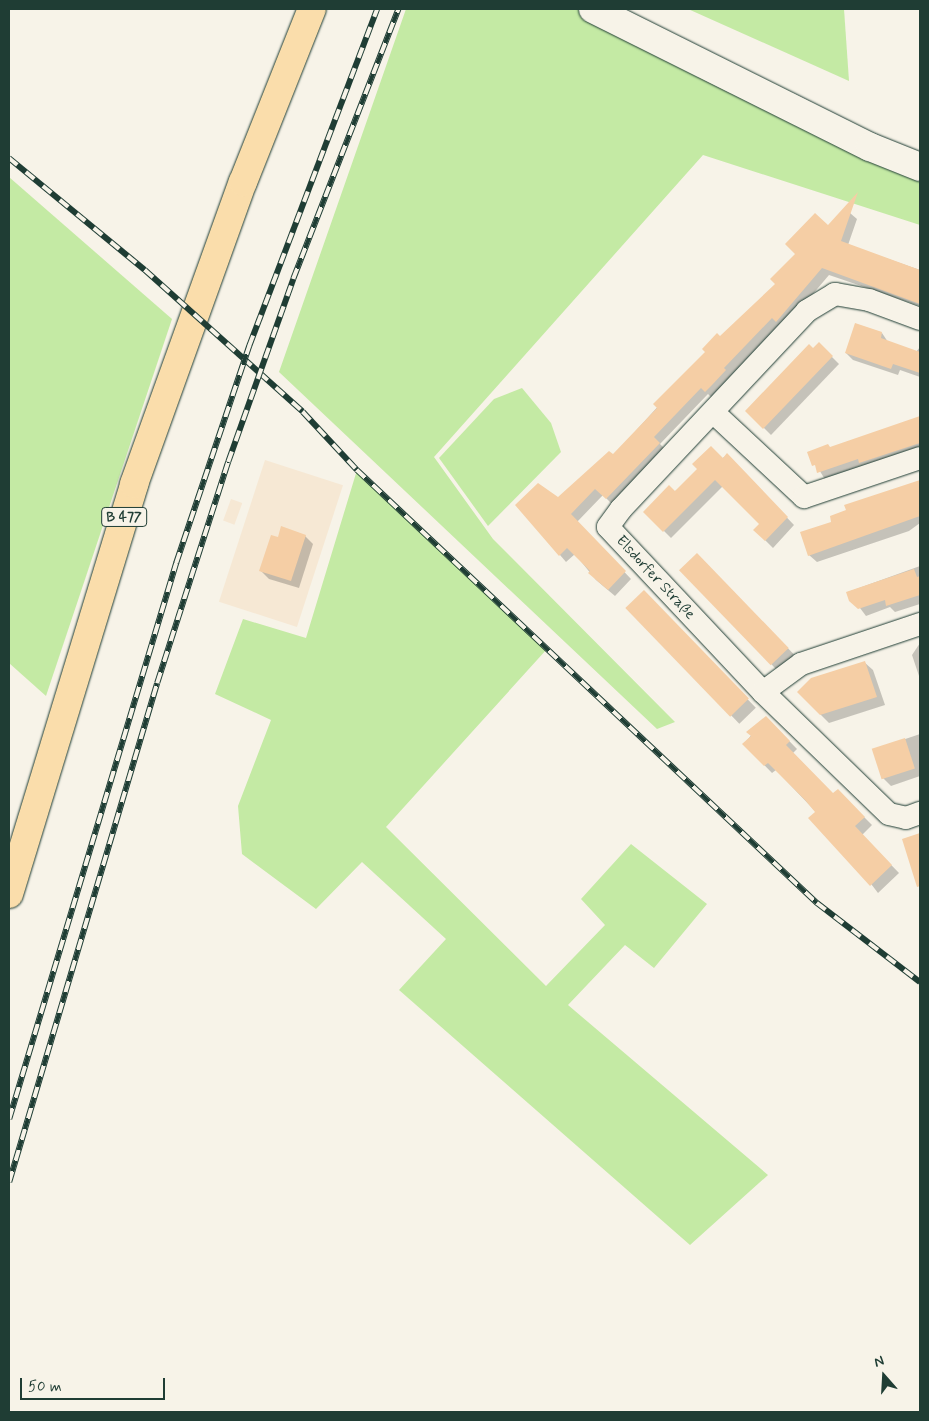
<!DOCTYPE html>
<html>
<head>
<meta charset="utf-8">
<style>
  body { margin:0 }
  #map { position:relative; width:929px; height:1421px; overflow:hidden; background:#f7f3e8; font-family:Mynerve,sans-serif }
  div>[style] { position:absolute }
  .built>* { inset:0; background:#f6e8d4; transform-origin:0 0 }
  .green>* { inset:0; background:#c4eaa4 }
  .shadow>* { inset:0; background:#0003; transform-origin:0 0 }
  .building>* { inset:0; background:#f5cea5; transform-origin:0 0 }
  .roads { filter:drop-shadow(0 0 1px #1f3d34) drop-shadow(0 0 1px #1f3d34) }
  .minor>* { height:22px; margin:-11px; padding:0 11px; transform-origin:11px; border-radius:11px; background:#f7f3e8 }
  .tertiary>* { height:28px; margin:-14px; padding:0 14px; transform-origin:14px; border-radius:14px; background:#f7f3e8 }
  .primary>* { height:28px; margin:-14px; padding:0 14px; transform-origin:14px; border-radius:14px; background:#faddab }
  .rail>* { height:5.5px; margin-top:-2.75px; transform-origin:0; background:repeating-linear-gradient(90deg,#f7f3e8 0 11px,#1f3d34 0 22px); box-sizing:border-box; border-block:1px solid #1f3d34 }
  span { translate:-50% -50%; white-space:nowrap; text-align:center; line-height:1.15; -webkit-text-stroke:5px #f7f3e8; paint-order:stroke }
  .shield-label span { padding:1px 4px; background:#f7f3e8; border:1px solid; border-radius:4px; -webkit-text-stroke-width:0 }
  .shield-label { font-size:14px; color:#1f3d34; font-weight:700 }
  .street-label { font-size:15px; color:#1f3d34 }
  .frame { position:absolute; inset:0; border:10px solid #1f3d34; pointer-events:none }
  .north { position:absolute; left:859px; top:1351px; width:50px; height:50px; -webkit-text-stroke:4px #f7f3e8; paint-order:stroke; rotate:341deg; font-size:14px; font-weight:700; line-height:20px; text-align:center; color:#1f3d34 }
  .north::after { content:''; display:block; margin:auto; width:18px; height:22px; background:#1f3d34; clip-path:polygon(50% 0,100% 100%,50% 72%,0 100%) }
  .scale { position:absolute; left:20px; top:1378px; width:145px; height:22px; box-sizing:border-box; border:2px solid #1f3d34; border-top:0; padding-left:6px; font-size:15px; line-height:18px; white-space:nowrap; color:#1f3d34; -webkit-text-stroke:4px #f7f3e8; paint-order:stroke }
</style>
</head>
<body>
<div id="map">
  <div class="built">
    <i style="left:265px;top:460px;width:82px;height:149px;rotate:18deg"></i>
    <i style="left:231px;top:499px;width:12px;height:23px;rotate:20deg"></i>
  </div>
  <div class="green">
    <i style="clip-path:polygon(406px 9px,579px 9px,920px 161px,920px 225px,703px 155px,434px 457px,493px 539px,675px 722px,657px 729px,279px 372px)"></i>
    <i style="clip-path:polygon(688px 9px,844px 9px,849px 81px)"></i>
    <i style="clip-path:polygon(9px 177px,172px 319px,46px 696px,9px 663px)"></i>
    <i style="clip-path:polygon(522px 388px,551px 423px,561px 452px,488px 526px,439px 458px,494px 399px)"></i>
    <i style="clip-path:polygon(357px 470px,547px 649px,386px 827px,546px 986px,605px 925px,581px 899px,631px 844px,707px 904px,654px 968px,625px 945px,568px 1005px,768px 1175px,690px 1245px,399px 990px,446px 939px,362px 862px,316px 909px,242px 854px,238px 806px,271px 720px,215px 694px,243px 619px,306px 638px)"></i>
  </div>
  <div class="shadow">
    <i style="clip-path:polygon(850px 213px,857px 219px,848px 245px,920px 270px,920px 306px,829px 275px,784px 328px,780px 324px,712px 398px,708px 394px,660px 444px,666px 450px,613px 505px,603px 495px,577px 522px,631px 579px,615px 596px,596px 580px,575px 554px,566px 562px,560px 555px,558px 499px,613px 456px,720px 338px,777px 284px,828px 227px)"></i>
    <i style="clip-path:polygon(882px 333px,888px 342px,916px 352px,920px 347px,920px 377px,900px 370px,898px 375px,853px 360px,846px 353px)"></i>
    <i style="clip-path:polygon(819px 344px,839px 364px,771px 435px,747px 411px)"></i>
    <i style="clip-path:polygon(920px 417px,920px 454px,826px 481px,808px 452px,831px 448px)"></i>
    <i style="clip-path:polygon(727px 455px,794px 525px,773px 548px,755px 530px,761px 524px,723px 486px,671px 538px,645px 512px)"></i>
    <i style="clip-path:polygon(920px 481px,920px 523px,909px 531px,817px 562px,809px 555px,833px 522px,848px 511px,846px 506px)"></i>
    <i style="clip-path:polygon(305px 536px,313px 544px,299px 588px,269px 579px,260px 570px,279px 539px)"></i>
    <i style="left:697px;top:554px;width:141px;height:23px;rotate:46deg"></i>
    <i style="clip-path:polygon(920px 566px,920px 604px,895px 612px,890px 607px,866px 616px,848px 592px)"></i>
    <i style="left:644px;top:592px;width:161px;height:23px;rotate:46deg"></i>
    <i style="clip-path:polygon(920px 643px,920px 679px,912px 655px)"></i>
    <i style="clip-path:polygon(864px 662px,873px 670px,885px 705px,829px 723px,798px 692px)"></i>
    <i style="clip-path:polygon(766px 717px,797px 749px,793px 753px,833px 795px,838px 791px,872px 825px,862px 835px,899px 873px,878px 893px,816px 812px,776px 770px,772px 773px,744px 744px)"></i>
    <i style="clip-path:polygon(920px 734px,920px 776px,891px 786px,883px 778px,873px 750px)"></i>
  </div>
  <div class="building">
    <i style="clip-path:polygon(858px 192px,841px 241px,920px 270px,920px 304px,822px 268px,776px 322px,772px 318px,724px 368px,726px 370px,712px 385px,705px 392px,701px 388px,654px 437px,660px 443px,606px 499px,595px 489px,571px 514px,626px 571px,608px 590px,588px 573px,590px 571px,567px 548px,559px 556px,515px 505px,538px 483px,558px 497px,609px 451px,613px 454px,657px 408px,653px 404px,705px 352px,702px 349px,717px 333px,720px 336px,775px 284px,770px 279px,795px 254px,785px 244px,815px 213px,828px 225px)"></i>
    <i style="clip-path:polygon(855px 323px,882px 332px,881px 338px,920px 352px,920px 373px,893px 364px,891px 369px,845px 353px)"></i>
    <i style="clip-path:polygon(819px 342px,833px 356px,763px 429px,745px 411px,809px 344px,813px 348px)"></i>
    <i style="clip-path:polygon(920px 416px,920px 443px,859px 463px,858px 459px,817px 473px,815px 465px,812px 466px,807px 452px,828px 444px,830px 447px)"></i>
    <i style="clip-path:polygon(711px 446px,723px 458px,727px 453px,788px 517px,765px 541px,753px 530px,759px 524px,715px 480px,663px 532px,643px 512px,669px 485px,675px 491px,697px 469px,692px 464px)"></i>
    <i style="clip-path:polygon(920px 480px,920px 516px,808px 556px,800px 532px,831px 522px,830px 516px,846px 510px,844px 505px)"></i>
    <i style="clip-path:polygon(281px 526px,306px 535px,291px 581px,259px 571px,271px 535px,278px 537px)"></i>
    <i style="left:697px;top:553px;width:132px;height:25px;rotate:46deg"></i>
    <i style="clip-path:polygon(914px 569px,917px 577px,920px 576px,920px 595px,886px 606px,885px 600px,858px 609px,849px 601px,846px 592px)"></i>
    <i style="left:644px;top:590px;width:151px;height:26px;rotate:46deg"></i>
    <i style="clip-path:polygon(865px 661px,877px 697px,820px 715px,797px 692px,811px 678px)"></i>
    <i style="clip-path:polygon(766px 716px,790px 741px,786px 745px,833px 793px,838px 789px,865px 817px,855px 826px,892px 865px,870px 886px,808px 818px,815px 812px,805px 800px,768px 763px,764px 766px,742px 744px,751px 736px,746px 732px)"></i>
    <i style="left:905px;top:738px;width:32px;height:35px;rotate:72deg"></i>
    <i style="clip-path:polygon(920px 833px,920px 886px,917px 887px,902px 839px)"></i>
  </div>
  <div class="roads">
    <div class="minor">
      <i style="left:920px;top:319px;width:54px;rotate:-159.6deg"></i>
      <i style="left:869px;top:300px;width:35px;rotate:-170deg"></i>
      <i style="left:835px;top:294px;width:33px;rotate:149deg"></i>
      <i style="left:807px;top:311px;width:272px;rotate:133.2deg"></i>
      <i style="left:621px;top:509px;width:22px;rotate:126deg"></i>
      <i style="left:608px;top:527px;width:226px;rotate:46.8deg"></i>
      <i style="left:763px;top:692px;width:175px;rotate:44.1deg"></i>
      <i style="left:889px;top:814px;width:17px;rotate:13deg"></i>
      <i style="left:906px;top:818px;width:15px;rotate:-20deg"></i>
      <i style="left:714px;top:413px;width:123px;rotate:43deg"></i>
      <i style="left:804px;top:497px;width:122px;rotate:-18.6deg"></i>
      <i style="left:763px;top:692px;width:47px;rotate:-36.4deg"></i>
      <i style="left:801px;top:664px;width:126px;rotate:-18.6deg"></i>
    </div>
    <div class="tertiary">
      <i style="left:593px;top:9px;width:309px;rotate:26.5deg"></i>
      <i style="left:870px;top:147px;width:54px;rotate:21.8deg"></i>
    </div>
    <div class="primary">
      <i style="left:9px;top:894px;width:429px;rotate:-73deg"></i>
      <i style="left:134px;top:484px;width:321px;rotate:-70.2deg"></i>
      <i style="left:243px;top:182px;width:186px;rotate:-68.3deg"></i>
    </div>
  </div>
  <div class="rail">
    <i style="left:9px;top:158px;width:176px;rotate:39.5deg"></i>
    <i style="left:145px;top:270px;width:212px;rotate:41.9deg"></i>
    <i style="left:303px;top:412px;width:79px;rotate:47deg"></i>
    <i style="left:357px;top:470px;width:632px;rotate:43.27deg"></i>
    <i style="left:817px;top:903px;width:130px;rotate:37.5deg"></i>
    <i style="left:9px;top:1119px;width:581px;rotate:-73.28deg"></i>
    <i style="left:176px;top:563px;width:229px;rotate:-71.4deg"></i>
    <i style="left:249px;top:346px;width:360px;rotate:-69.2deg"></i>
    <i style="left:9px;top:1182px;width:520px;rotate:-73.48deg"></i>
    <i style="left:157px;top:683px;width:232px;rotate:-72.2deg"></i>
    <i style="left:228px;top:462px;width:194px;rotate:-70.4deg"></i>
    <i style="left:293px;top:279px;width:290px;rotate:-68.7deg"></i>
  </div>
  <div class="shield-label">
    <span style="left:124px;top:517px">B 477</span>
  </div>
  <div class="street-label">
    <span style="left:655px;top:578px;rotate:47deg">Elsdorfer Straße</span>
  </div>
  <div class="frame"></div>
  <div class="north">N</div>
  <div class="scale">50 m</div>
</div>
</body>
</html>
